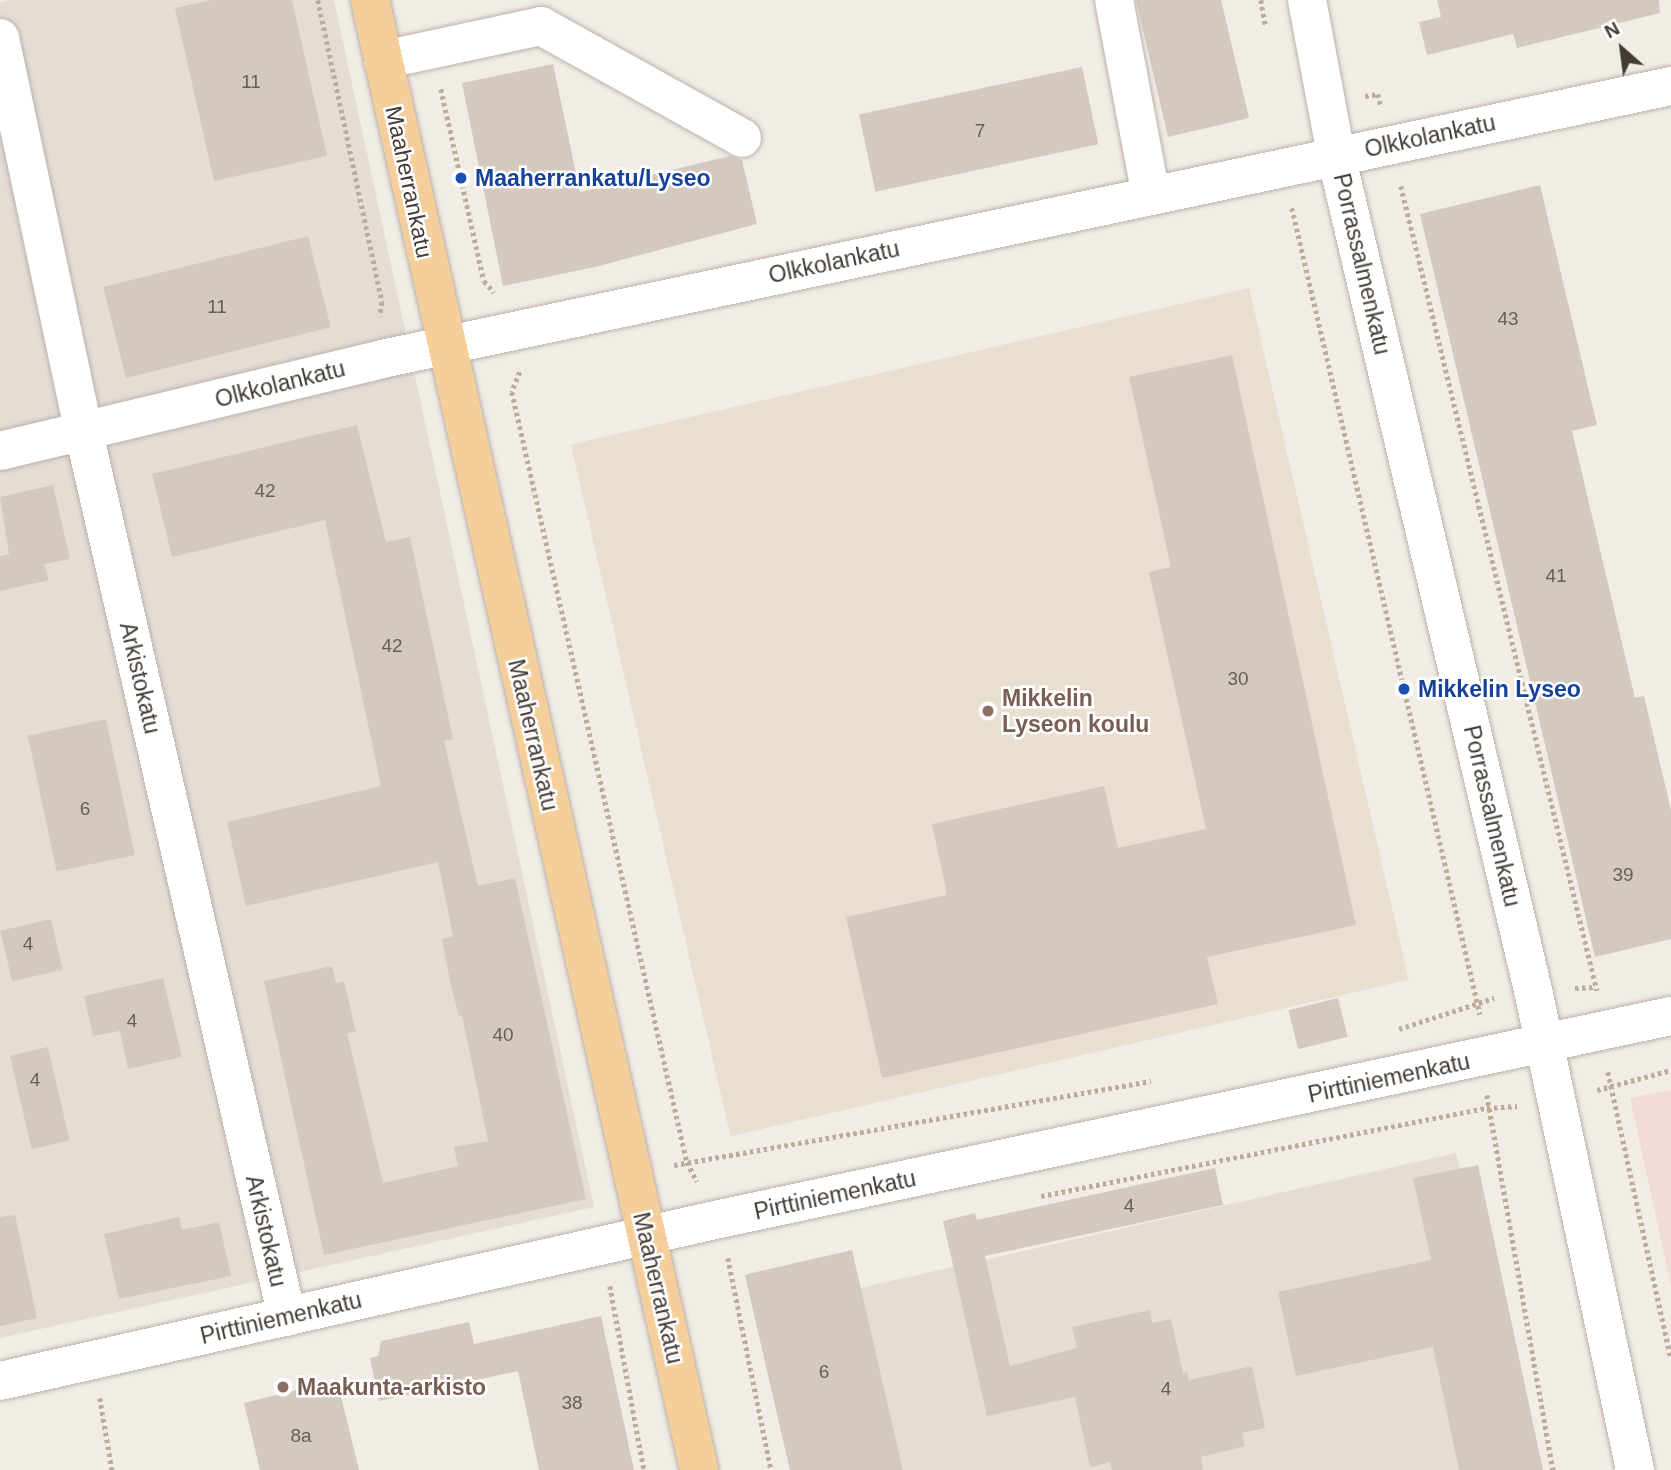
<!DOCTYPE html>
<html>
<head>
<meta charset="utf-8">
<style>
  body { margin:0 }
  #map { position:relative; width:1671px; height:1470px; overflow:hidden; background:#f1ece6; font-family:Helvetica,sans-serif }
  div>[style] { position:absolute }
  .residential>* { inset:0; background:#e4ddd4 }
  .education>* { inset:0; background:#e9dfd1; transform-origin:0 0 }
  .medical>* { inset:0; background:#f1dada }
  .building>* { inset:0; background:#d4c9bf; transform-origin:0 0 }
  .path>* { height:4.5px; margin-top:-2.25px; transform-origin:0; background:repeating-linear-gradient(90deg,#bcac9c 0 3.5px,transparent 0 7px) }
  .roads { filter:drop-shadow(0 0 2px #bbb2a9) drop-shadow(0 0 2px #bbb2a9) }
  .minor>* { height:38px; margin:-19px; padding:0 19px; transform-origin:19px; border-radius:19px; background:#fff }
  .major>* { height:38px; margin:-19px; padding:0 19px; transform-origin:19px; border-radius:19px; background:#f4cf9b }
  .dots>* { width:19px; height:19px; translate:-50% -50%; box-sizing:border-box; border:4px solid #fff; border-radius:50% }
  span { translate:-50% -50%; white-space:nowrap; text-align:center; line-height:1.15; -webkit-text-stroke:5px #fff; paint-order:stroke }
  .number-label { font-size:19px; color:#675f58 }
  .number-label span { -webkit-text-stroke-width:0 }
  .street-label { font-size:23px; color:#433c36 }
  .transit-label { font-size:23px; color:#164399; font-weight:700 }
  .left { translate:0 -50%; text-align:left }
  .education-label { font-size:23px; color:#785e54; font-weight:700 }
  .north { position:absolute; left:1587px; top:14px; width:70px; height:70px; -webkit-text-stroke:5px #fff; paint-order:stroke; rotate:332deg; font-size:19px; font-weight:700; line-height:28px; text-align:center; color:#433c36 }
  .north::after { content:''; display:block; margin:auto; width:24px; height:32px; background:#433c36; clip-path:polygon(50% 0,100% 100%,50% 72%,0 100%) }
</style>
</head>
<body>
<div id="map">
  <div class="residential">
    <i style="clip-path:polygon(10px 0,334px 0,594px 1207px,0 1338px,0 2px)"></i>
    <i style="clip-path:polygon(1456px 1153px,1527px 1470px,813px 1470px,776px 1307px)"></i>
  </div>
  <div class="education">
    <i style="left:1249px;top:288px;width:710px;height:696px;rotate:77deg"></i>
  </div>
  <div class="medical">
    <i style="clip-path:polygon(1671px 1090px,1671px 1285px,1630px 1098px)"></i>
  </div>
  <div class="building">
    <i style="clip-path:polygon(211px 0,292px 0,327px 156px,214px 181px,175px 8px)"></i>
    <i style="clip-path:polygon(1136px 0,1221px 0,1249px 118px,1168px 137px)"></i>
    <i style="clip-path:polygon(1437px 0,1659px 0,1660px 13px,1517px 48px,1513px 34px,1427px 55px,1419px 22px,1441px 17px)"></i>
    <i style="clip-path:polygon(553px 64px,580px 192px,730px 156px,742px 160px,757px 224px,595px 267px,503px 286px,462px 83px)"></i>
    <i style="left:1082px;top:67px;width:79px;height:228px;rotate:78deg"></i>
    <i style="clip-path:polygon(1540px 185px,1597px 425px,1572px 431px,1635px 698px,1644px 696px,1671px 810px,1671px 939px,1595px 957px,1420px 214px)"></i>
    <i style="left:308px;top:236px;width:94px;height:211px;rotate:76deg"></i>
    <i style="clip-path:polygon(1232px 355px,1356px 925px,1207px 957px,1218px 1004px,882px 1078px,846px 917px,947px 895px,932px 824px,1104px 786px,1118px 848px,1206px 829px,1149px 572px,1171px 567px,1129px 377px)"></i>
    <i style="clip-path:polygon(357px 425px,386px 542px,410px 537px,453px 739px,444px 741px,478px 886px,515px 878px,586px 1199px,324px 1255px,264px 981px,332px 966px,336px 983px,344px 981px,356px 1032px,347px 1033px,383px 1183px,458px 1166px,454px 1147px,488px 1141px,462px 1015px,459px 1016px,451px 986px,442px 939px,453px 936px,438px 862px,246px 906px,227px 822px,381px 786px,325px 520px,172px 557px,152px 474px)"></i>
    <i style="clip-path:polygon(53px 485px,70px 559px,44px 564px,49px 580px,0 591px,0 556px,9px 554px,0 497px)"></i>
    <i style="left:106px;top:719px;width:139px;height:80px;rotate:78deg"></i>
    <i style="left:51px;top:919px;width:52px;height:52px;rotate:77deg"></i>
    <i style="clip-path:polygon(163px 978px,182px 1057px,128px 1069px,120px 1031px,93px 1036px,84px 996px)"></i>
    <i style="left:1338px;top:998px;width:40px;height:51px;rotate:76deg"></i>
    <i style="left:48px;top:1047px;width:96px;height:39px;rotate:77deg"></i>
    <i style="clip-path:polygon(1478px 1165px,1543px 1470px,1459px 1470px,1433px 1347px,1296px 1376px,1278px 1292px,1431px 1260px,1413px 1178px)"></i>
    <i style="clip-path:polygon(1215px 1168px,1223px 1205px,985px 1256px,1010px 1366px,1077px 1348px,1072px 1327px,1150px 1310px,1152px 1323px,1171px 1319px,1183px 1373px,1187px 1372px,1189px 1380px,1252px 1366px,1265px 1428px,1242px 1433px,1245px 1446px,1201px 1457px,1203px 1470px,1112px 1470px,1110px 1462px,1090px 1467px,1075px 1397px,987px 1416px,943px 1221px,975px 1213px,977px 1220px)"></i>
    <i style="clip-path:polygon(15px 1215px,37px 1318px,0 1326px,0 1217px)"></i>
    <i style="clip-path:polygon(179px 1217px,182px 1230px,219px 1222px,231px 1276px,119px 1299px,104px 1234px)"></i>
    <i style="left:852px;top:1250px;width:226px;height:110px;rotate:77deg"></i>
    <i style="clip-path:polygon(601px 1316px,634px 1470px,539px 1470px,518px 1371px,379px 1401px,370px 1358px,378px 1356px,381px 1341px,469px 1322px,474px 1344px)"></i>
    <i style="clip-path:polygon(337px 1380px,359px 1470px,260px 1470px,244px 1403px)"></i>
  </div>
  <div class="path">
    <i style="left:318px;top:0;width:309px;rotate:78deg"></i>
    <i style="left:382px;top:302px;width:14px;rotate:98deg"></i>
    <i style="left:1261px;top:0;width:27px;rotate:80deg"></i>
    <i style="left:441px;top:89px;width:197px;rotate:77.4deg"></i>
    <i style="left:484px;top:281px;width:15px;rotate:48deg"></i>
    <i style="left:1365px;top:96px;width:13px;rotate:-9deg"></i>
    <i style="left:1378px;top:94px;width:13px;rotate:77deg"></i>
    <i style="left:1401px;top:186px;width:828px;rotate:76.3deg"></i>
    <i style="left:1292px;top:208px;width:828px;rotate:76.87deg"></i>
    <i style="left:520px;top:372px;width:22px;rotate:112deg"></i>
    <i style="left:512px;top:392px;width:790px;rotate:77.2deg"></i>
    <i style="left:687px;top:1162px;width:22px;rotate:63deg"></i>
    <i style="left:1575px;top:988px;width:19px;rotate:-3deg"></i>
    <i style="left:1399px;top:1029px;width:100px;rotate:-18.1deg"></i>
    <i style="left:1608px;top:1072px;width:293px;rotate:77.6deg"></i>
    <i style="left:1597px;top:1090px;width:77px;rotate:-15.1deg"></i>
    <i style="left:1487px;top:1095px;width:381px;rotate:80deg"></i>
    <i style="left:674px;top:1165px;width:484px;rotate:-10deg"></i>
    <i style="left:1041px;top:1196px;width:455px;rotate:-11.2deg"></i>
    <i style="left:1487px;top:1108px;width:30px;rotate:-4deg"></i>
    <i style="left:728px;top:1258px;width:216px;rotate:78.5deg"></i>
    <i style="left:610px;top:1286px;width:187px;rotate:79.5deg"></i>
    <i style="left:100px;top:1398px;width:73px;rotate:80.5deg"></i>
  </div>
  <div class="roads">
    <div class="minor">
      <i style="left:1114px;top:0;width:198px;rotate:79.3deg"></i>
      <i style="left:1307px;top:0;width:158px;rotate:79.4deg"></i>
      <i style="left:1336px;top:155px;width:858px;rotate:76.73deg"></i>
      <i style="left:1533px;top:990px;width:491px;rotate:78deg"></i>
      <i style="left:0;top:38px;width:404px;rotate:78deg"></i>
      <i style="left:84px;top:433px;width:907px;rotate:77.07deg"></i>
      <i style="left:383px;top:60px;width:162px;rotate:-12.1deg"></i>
      <i style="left:541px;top:26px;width:230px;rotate:29.1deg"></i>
      <i style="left:0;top:451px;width:393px;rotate:-13.5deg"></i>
      <i style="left:382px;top:359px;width:1318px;rotate:-11.96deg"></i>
      <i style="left:0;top:1381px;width:733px;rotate:-12.69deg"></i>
      <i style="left:715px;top:1220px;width:978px;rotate:-12.05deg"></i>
    </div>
    <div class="major">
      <i style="left:370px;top:0;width:1506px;rotate:77.38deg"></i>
    </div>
  </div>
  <div class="dots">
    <i style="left:461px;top:178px;background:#1a4fb4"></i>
    <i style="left:1404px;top:689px;background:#1a4fb4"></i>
    <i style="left:988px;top:711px;background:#8d6e63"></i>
    <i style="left:283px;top:1387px;background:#8d6e63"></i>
  </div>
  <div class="number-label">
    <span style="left:251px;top:82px">11</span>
    <span style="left:980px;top:131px">7</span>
    <span style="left:217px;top:307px">11</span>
    <span style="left:1508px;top:319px">43</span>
    <span style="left:265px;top:491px">42</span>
    <span style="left:1556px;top:576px">41</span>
    <span style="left:392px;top:646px">42</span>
    <span style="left:1238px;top:679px">30</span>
    <span style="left:85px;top:809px">6</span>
    <span style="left:1623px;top:875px">39</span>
    <span style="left:28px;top:944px">4</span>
    <span style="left:132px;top:1021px">4</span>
    <span style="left:503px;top:1035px">40</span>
    <span style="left:35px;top:1080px">4</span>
    <span style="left:1129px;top:1206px">4</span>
    <span style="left:824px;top:1372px">6</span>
    <span style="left:1166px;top:1389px">4</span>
    <span style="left:572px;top:1403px">38</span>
    <span style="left:301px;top:1436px">8a</span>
  </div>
  <div class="street-label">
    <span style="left:1430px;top:136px;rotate:-12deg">Olkkolankatu</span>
    <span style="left:409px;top:182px;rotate:78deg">Maaherrankatu</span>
    <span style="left:834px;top:262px;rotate:-12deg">Olkkolankatu</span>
    <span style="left:1362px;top:264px;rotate:77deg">Porrassalmenkatu</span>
    <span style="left:280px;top:384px;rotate:-14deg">Olkkolankatu</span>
    <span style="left:140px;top:678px;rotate:77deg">Arkistokatu</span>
    <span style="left:533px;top:735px;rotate:77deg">Maaherrankatu</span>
    <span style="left:1492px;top:816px;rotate:77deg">Porrassalmenkatu</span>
    <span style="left:1389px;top:1078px;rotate:-12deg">Pirttiniemenkatu</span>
    <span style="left:835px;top:1195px;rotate:-12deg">Pirttiniemenkatu</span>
    <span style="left:266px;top:1231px;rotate:77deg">Arkistokatu</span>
    <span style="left:658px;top:1288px;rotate:77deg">Maaherrankatu</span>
    <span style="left:281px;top:1318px;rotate:-13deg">Pirttiniemenkatu</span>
  </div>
  <div class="transit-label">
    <span class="left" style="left:475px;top:178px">Maaherrankatu/Lyseo</span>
    <span class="left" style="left:1418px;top:689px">Mikkelin Lyseo</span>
  </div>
  <div class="education-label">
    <span class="left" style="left:1002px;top:711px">Mikkelin<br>Lyseon koulu</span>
    <span class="left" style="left:297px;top:1387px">Maakunta-arkisto</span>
  </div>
  <div class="north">N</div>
</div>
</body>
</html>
